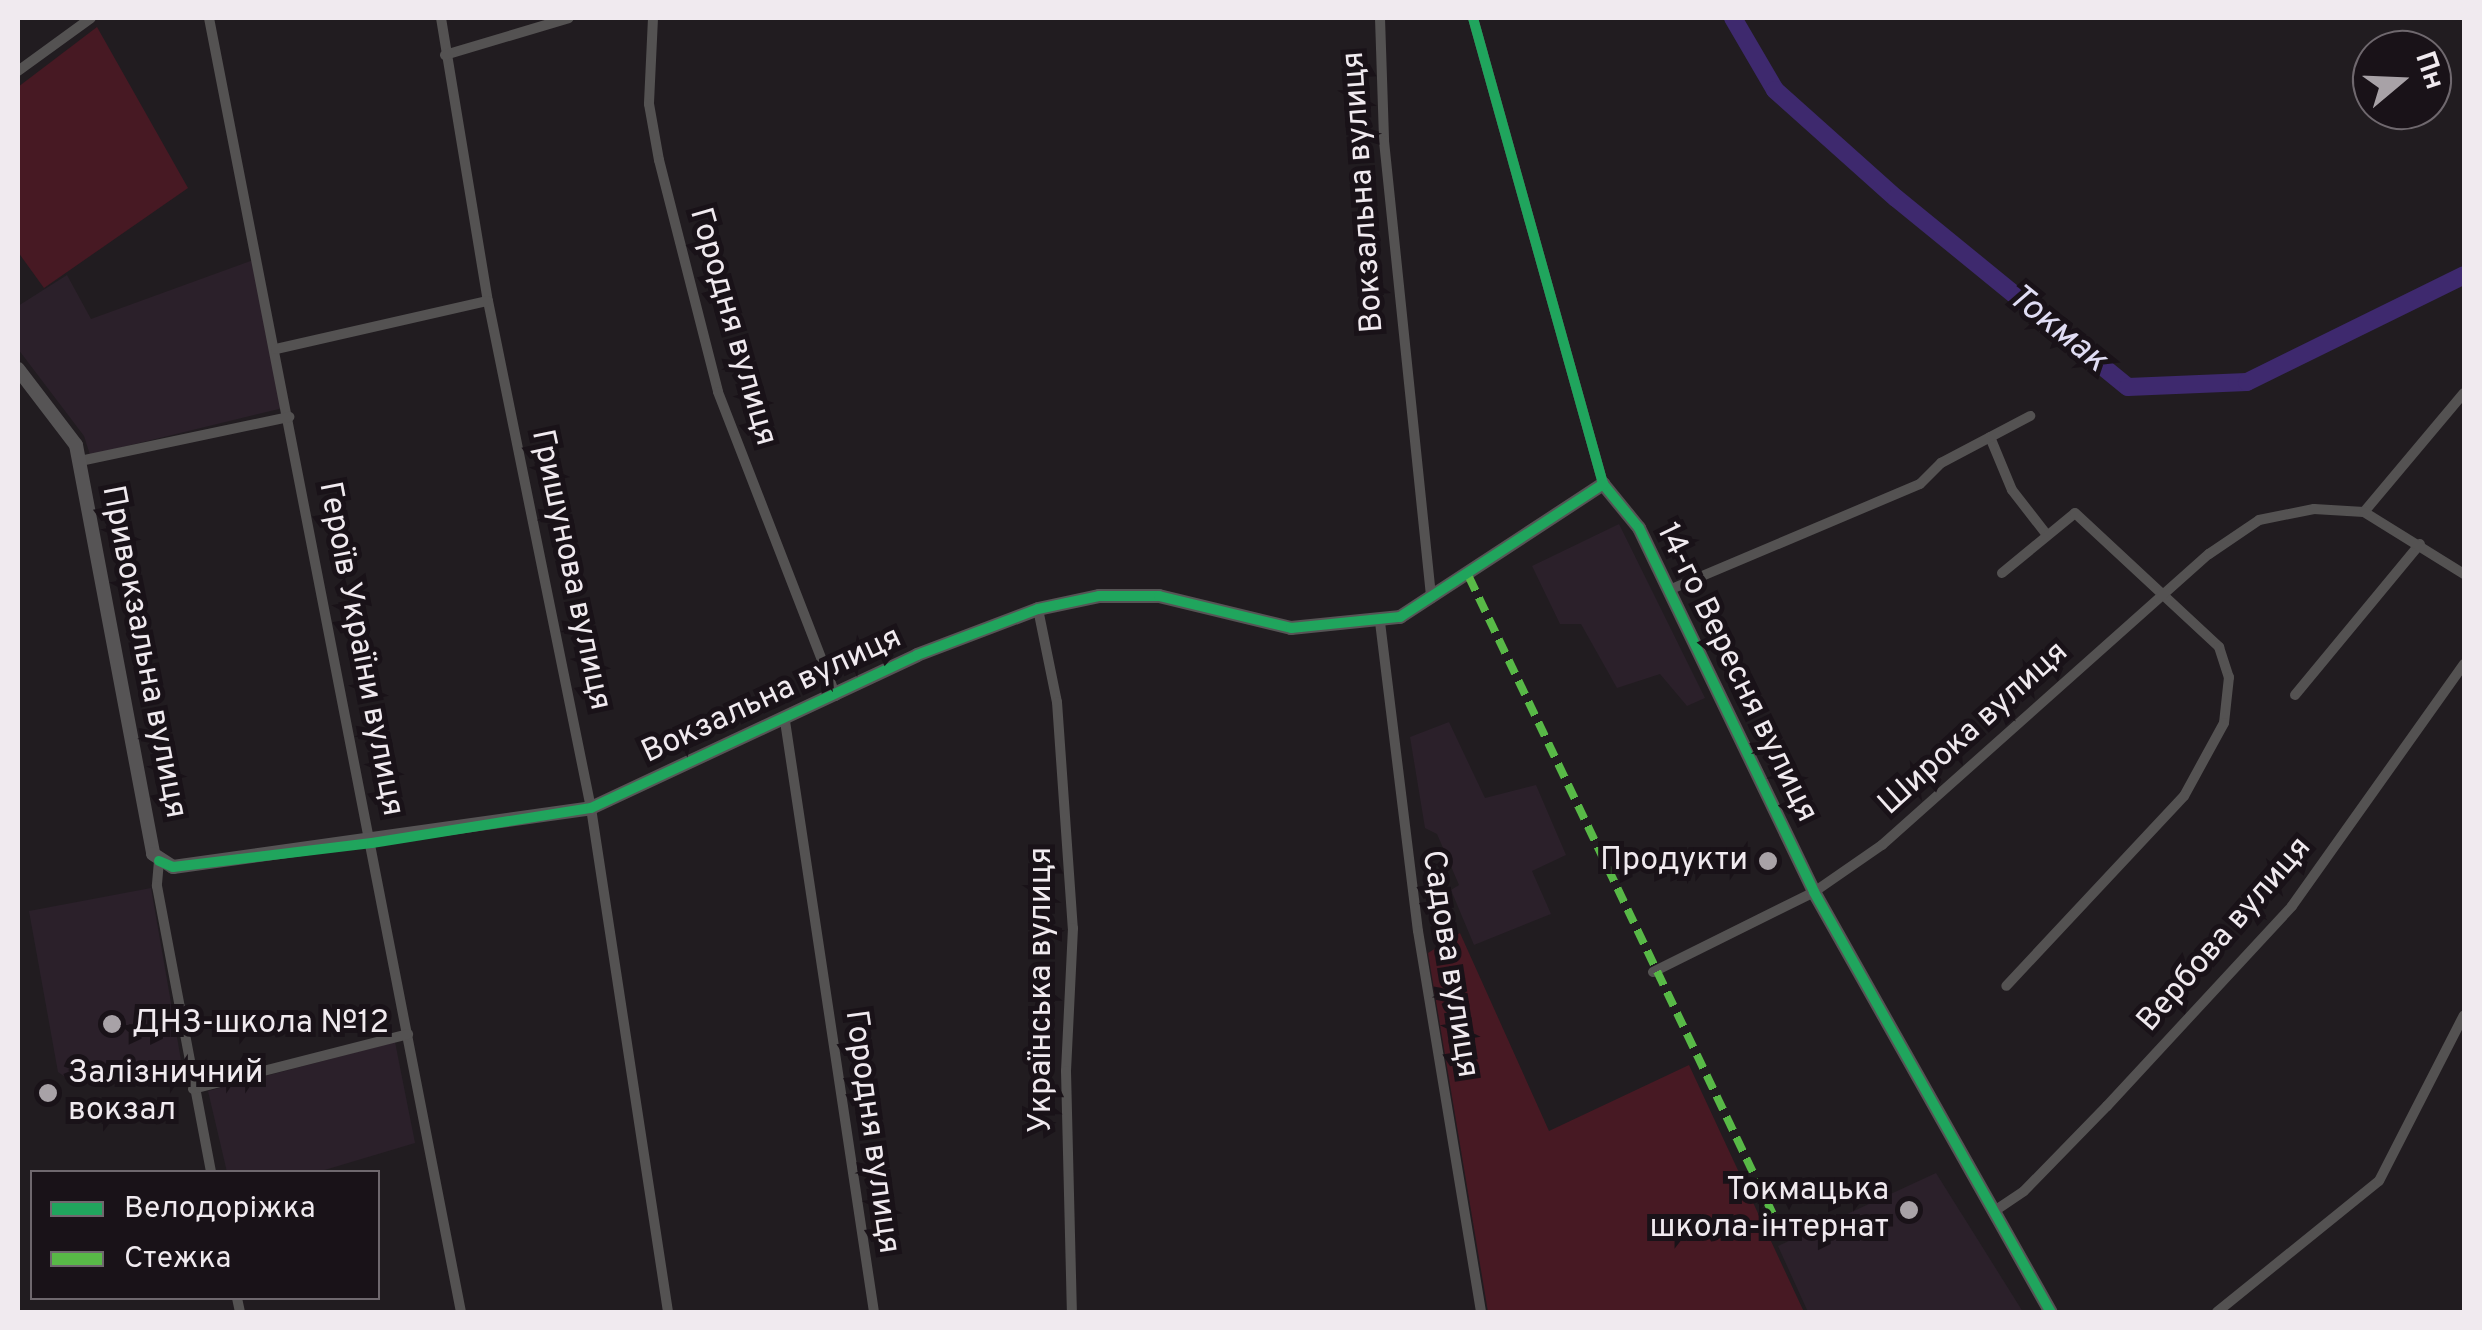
<!DOCTYPE html>
<html>
<head>
<meta charset="utf-8">
<style>
  body { margin:0 }
  #map { position:relative; width:2482px; height:1330px; overflow:hidden; background:#211c20; font-family:Overpass,sans-serif }
  div>[style] { position:absolute }
  .built>* { inset:0; background:#2b202a }
  .green>* { inset:0; background:#471923 }
  .river>* { height:18px; margin:-9px; padding:0 9px; transform-origin:9px; border-radius:9px; background:#3e296e }
  .street>* { height:10px; margin:-5px; padding:0 5px; transform-origin:5px; border-radius:5px; background:#545252 }
  .secondary>* { height:14px; margin:-7px; padding:0 7px; transform-origin:7px; border-radius:7px; background:#565455 }
  .quiet>* { height:8px; margin-top:-4px; transform-origin:0; background:repeating-linear-gradient(90deg,#58b947 0 15px,transparent 0 23px) }
  .cycleway>* { height:10px; margin:-5px; padding:0 5px; transform-origin:5px; border-radius:5px; background:#20a55d }
  .dots>* { width:28px; height:28px; translate:-50% -50%; box-sizing:border-box; border:5px solid #191218; border-radius:50% }
  span { translate:-50% -50%; white-space:nowrap; text-align:center; line-height:1.15; -webkit-text-stroke:10px #191218; paint-order:stroke }
  .street-label { font-size:32px; color:#f0eaef }
  .poi-label { font-size:32px; color:#f0eaef }
  .right { translate:-100% -50%; text-align:right }
  .left { translate:0 -50%; text-align:left }
  .water-label { font-size:35px; color:#e0ddf4; font-style:italic }
  .frame { position:absolute; inset:0; border:20px solid #f0eaef; pointer-events:none }
  .legend { position:absolute; left:30px; top:1170px; width:350px; height:130px; box-sizing:border-box; background:#191218; border:2px solid #6f686e; margin:0; padding:12px 18px; list-style:none; font-size:30px; color:#f0eaef }
  .legend li { display:flex; align-items:center; gap:20px; height:50px }
  .legend b { width:50px; border:2px solid #6f686e }
  .north { position:absolute; left:2352px; top:30px; width:100px; height:100px; box-sizing:border-box; background:#191218; border:2px solid #6f686e; border-radius:50%; rotate:71deg; font-size:28px; font-weight:700; line-height:40px; text-align:center; color:#f0eaef }
  .north::after { content:''; display:block; margin:auto; width:35px; height:45px; background:#a8a2a7; clip-path:polygon(50% 0,100% 100%,50% 72%,0 100%) }
</style>
</head>
<body>
<div id="map">
  <div class="built">
    <i style="clip-path:polygon(256px 259px,283px 408px,90px 455px,84px 436px,18px 349px,18px 306px,67px 275px,91px 319px)"></i>
    <i style="clip-path:polygon(1619px 524px,1705px 698px,1687px 706px,1660px 674px,1617px 688px,1581px 624px,1560px 624px,1532px 566px)"></i>
    <i style="clip-path:polygon(1449px 722px,1485px 798px,1536px 785px,1566px 855px,1532px 871px,1551px 914px,1474px 945px,1451px 890px,1459px 885px,1437px 834px,1425px 828px,1410px 737px)"></i>
    <i style="clip-path:polygon(151px 888px,182px 1066px,78px 1086px,58px 1072px,29px 911px)"></i>
    <i style="clip-path:polygon(395px 1042px,415px 1143px,318px 1172px,227px 1172px,208px 1091px)"></i>
    <i style="clip-path:polygon(1936px 1173px,2023px 1312px,1808px 1312px,1778px 1246px)"></i>
  </div>
  <div class="green">
    <i style="clip-path:polygon(97px 27px,188px 188px,44px 288px,18px 252px,18px 87px)"></i>
    <i style="clip-path:polygon(1460px 933px,1549px 1131px,1689px 1065px,1804px 1312px,1488px 1312px,1428px 953px)"></i>
  </div>
  <div class="river">
    <i style="left:1733px;top:18px;width:83px;rotate:59.7deg"></i>
    <i style="left:1775px;top:90px;width:162px;rotate:41.8deg"></i>
    <i style="left:1896px;top:198px;width:299px;rotate:39.2deg"></i>
    <i style="left:2128px;top:387px;width:119px;rotate:-2.4deg"></i>
    <i style="left:2247px;top:382px;width:242px;rotate:-26.2deg"></i>
  </div>
  <div class="street">
    <i style="left:209px;top:18px;width:1318px;rotate:78.98deg"></i>
    <i style="left:441px;top:18px;width:287px;rotate:80.6deg"></i>
    <i style="left:488px;top:301px;width:517px;rotate:78.52deg"></i>
    <i style="left:591px;top:808px;width:510px;rotate:81.31deg"></i>
    <i style="left:653px;top:18px;width:86px;rotate:92.7deg"></i>
    <i style="left:649px;top:104px;width:57px;rotate:79.9deg"></i>
    <i style="left:659px;top:160px;width:239px;rotate:75.7deg"></i>
    <i style="left:718px;top:392px;width:326px;rotate:68.8deg"></i>
    <i style="left:1380px;top:18px;width:123px;rotate:88.1deg"></i>
    <i style="left:1384px;top:141px;width:460px;rotate:84.1deg"></i>
    <i style="left:1473px;top:18px;width:484px;rotate:74.4deg"></i>
    <i style="left:445px;top:55px;width:129px;rotate:-16.6deg"></i>
    <i style="left:18px;top:71px;width:90px;rotate:-36deg"></i>
    <i style="left:276px;top:349px;width:217px;rotate:-12.8deg"></i>
    <i style="left:1990px;top:437px;width:57px;rotate:67.5deg"></i>
    <i style="left:2012px;top:490px;width:57px;rotate:52.1deg"></i>
    <i style="left:80px;top:461px;width:214px;rotate:-11.9deg"></i>
    <i style="left:2364px;top:512px;width:155px;rotate:-50deg"></i>
    <i style="left:2002px;top:573px;width:94px;rotate:-39.4deg"></i>
    <i style="left:2075px;top:513px;width:197px;rotate:42.9deg"></i>
    <i style="left:2219px;top:647px;width:32px;rotate:72deg"></i>
    <i style="left:2229px;top:677px;width:46px;rotate:96.2deg"></i>
    <i style="left:2224px;top:723px;width:83px;rotate:118.7deg"></i>
    <i style="left:2184px;top:796px;width:260px;rotate:133.1deg"></i>
    <i style="left:1669px;top:590px;width:272px;rotate:-22.9deg"></i>
    <i style="left:1920px;top:484px;width:30px;rotate:-45deg"></i>
    <i style="left:1941px;top:463px;width:101px;rotate:-27.8deg"></i>
    <i style="left:1038px;top:609px;width:95px;rotate:78.5deg"></i>
    <i style="left:1057px;top:702px;width:227px;rotate:86deg"></i>
    <i style="left:1073px;top:928px;width:143px;rotate:92.8deg"></i>
    <i style="left:1066px;top:1071px;width:241px;rotate:88.6deg"></i>
    <i style="left:1380px;top:622px;width:311px;rotate:83deg"></i>
    <i style="left:1418px;top:931px;width:386px;rotate:80.6deg"></i>
    <i style="left:2295px;top:695px;width:196px;rotate:-50.4deg"></i>
    <i style="left:785px;top:721px;width:598px;rotate:81.44deg"></i>
    <i style="left:159px;top:861px;width:25px;rotate:95deg"></i>
    <i style="left:157px;top:886px;width:291px;rotate:79.3deg"></i>
    <i style="left:1653px;top:972px;width:180px;rotate:-26.4deg"></i>
    <i style="left:1814px;top:892px;width:83px;rotate:-34.7deg"></i>
    <i style="left:1882px;top:845px;width:438px;rotate:-41.7deg"></i>
    <i style="left:2209px;top:554px;width:60px;rotate:-34.2deg"></i>
    <i style="left:2259px;top:520px;width:56px;rotate:-11.3deg"></i>
    <i style="left:2314px;top:509px;width:50px;rotate:3.4deg"></i>
    <i style="left:2364px;top:512px;width:118px;rotate:31.8deg"></i>
    <i style="left:193px;top:1089px;width:222px;rotate:-14.3deg"></i>
    <i style="left:1993px;top:1212px;width:37px;rotate:-34deg"></i>
    <i style="left:2024px;top:1191px;width:119px;rotate:-45.7deg"></i>
    <i style="left:2107px;top:1106px;width:272px;rotate:-47.2deg"></i>
    <i style="left:2292px;top:906px;width:297px;rotate:-54.6deg"></i>
    <i style="left:237px;top:1298px;width:14px;rotate:78deg"></i>
    <i style="left:2217px;top:1312px;width:208px;rotate:-39deg"></i>
    <i style="left:2379px;top:1181px;width:186px;rotate:-62.9deg"></i>
  </div>
  <div class="secondary">
    <i style="left:18px;top:369px;width:96px;rotate:52.7deg"></i>
    <i style="left:76px;top:445px;width:416px;rotate:79.3deg"></i>
    <i style="left:153px;top:854px;width:24px;rotate:33deg"></i>
    <i style="left:173px;top:867px;width:422px;rotate:-8deg"></i>
    <i style="left:591px;top:808px;width:360px;rotate:-25.1deg"></i>
    <i style="left:917px;top:655px;width:129px;rotate:-20.8deg"></i>
    <i style="left:1038px;top:609px;width:62px;rotate:-12deg"></i>
    <i style="left:1099px;top:596px;width:60px"></i>
    <i style="left:1159px;top:596px;width:136px;rotate:13.6deg"></i>
    <i style="left:1291px;top:628px;width:110px;rotate:-5.8deg"></i>
    <i style="left:1400px;top:617px;width:243px;rotate:-33.2deg"></i>
    <i style="left:1603px;top:484px;width:57px;rotate:50.7deg"></i>
    <i style="left:1639px;top:528px;width:404px;rotate:64.3deg"></i>
    <i style="left:1814px;top:892px;width:482px;rotate:60.6deg"></i>
  </div>
  <div class="quiet">
    <i style="left:1469px;top:577px;width:725px;rotate:64.5deg"></i>
  </div>
  <div class="cycleway">
    <i style="left:1473px;top:18px;width:484px;rotate:74.4deg"></i>
    <i style="left:1603px;top:484px;width:57px;rotate:50.7deg"></i>
    <i style="left:1639px;top:528px;width:404px;rotate:64.3deg"></i>
    <i style="left:1814px;top:892px;width:482px;rotate:60.6deg"></i>
    <i style="left:159px;top:861px;width:15px;rotate:23deg"></i>
    <i style="left:173px;top:867px;width:200px;rotate:-6.9deg"></i>
    <i style="left:372px;top:843px;width:222px;rotate:-9.1deg"></i>
    <i style="left:591px;top:808px;width:360px;rotate:-25.1deg"></i>
    <i style="left:917px;top:655px;width:129px;rotate:-20.8deg"></i>
    <i style="left:1038px;top:609px;width:62px;rotate:-12deg"></i>
    <i style="left:1099px;top:596px;width:60px"></i>
    <i style="left:1159px;top:596px;width:136px;rotate:13.6deg"></i>
    <i style="left:1291px;top:628px;width:110px;rotate:-5.8deg"></i>
    <i style="left:1400px;top:617px;width:243px;rotate:-33.2deg"></i>
  </div>
  <div class="dots">
    <i style="left:1768px;top:861px;background:#a8a2a7"></i>
    <i style="left:112px;top:1024px;background:#a8a2a7"></i>
    <i style="left:48px;top:1093px;background:#a8a2a7"></i>
    <i style="left:1909px;top:1210px;background:#a8a2a7"></i>
  </div>
  <div class="street-label">
    <span style="left:1364px;top:192px;rotate:-94deg">Вокзальна вулиця</span>
    <span style="left:732px;top:327px;rotate:74deg">Городня вулиця</span>
    <span style="left:570px;top:570px;rotate:78deg">Гришунова вулиця</span>
    <span style="left:360px;top:649px;rotate:79deg">Героїв України вулиця</span>
    <span style="left:143px;top:652px;rotate:79deg">Привокзальна вулиця</span>
    <span style="left:1736px;top:673px;rotate:64deg">14-го Вересня вулиця</span>
    <span style="left:772px;top:696px;rotate:-25deg">Вокзальна вулиця</span>
    <span style="left:1974px;top:729px;rotate:-42deg">Широка вулиця</span>
    <span style="left:2225px;top:935px;rotate:-49deg">Вербова вулиця</span>
    <span style="left:1449px;top:964px;rotate:81deg">Садова вулиця</span>
    <span style="left:1042px;top:990px;rotate:-90deg">Українська вулиця</span>
    <span style="left:871px;top:1132px;rotate:82deg">Городня вулиця</span>
  </div>
  <div class="poi-label">
    <span class="right" style="left:1748px;top:861px">Продукти</span>
    <span class="left" style="left:132px;top:1024px">ДНЗ-школа №12</span>
    <span class="left" style="left:68px;top:1093px">Залізничний<br>вокзал</span>
    <span class="right" style="left:1889px;top:1210px">Токмацька<br>школа-інтернат</span>
  </div>
  <div class="water-label">
    <span style="left:2057px;top:329px;rotate:39deg">Токмак</span>
  </div>
  <div class="frame"></div>
  <ul class="legend">
  <li><b style="height:12px;background:#20a55d"></b>Велодоріжка</li>
  <li><b style="height:12px;background:#58b947"></b>Стежка</li>
  </ul>
  <div class="north">Пн</div>
</div>
</body>
</html>
